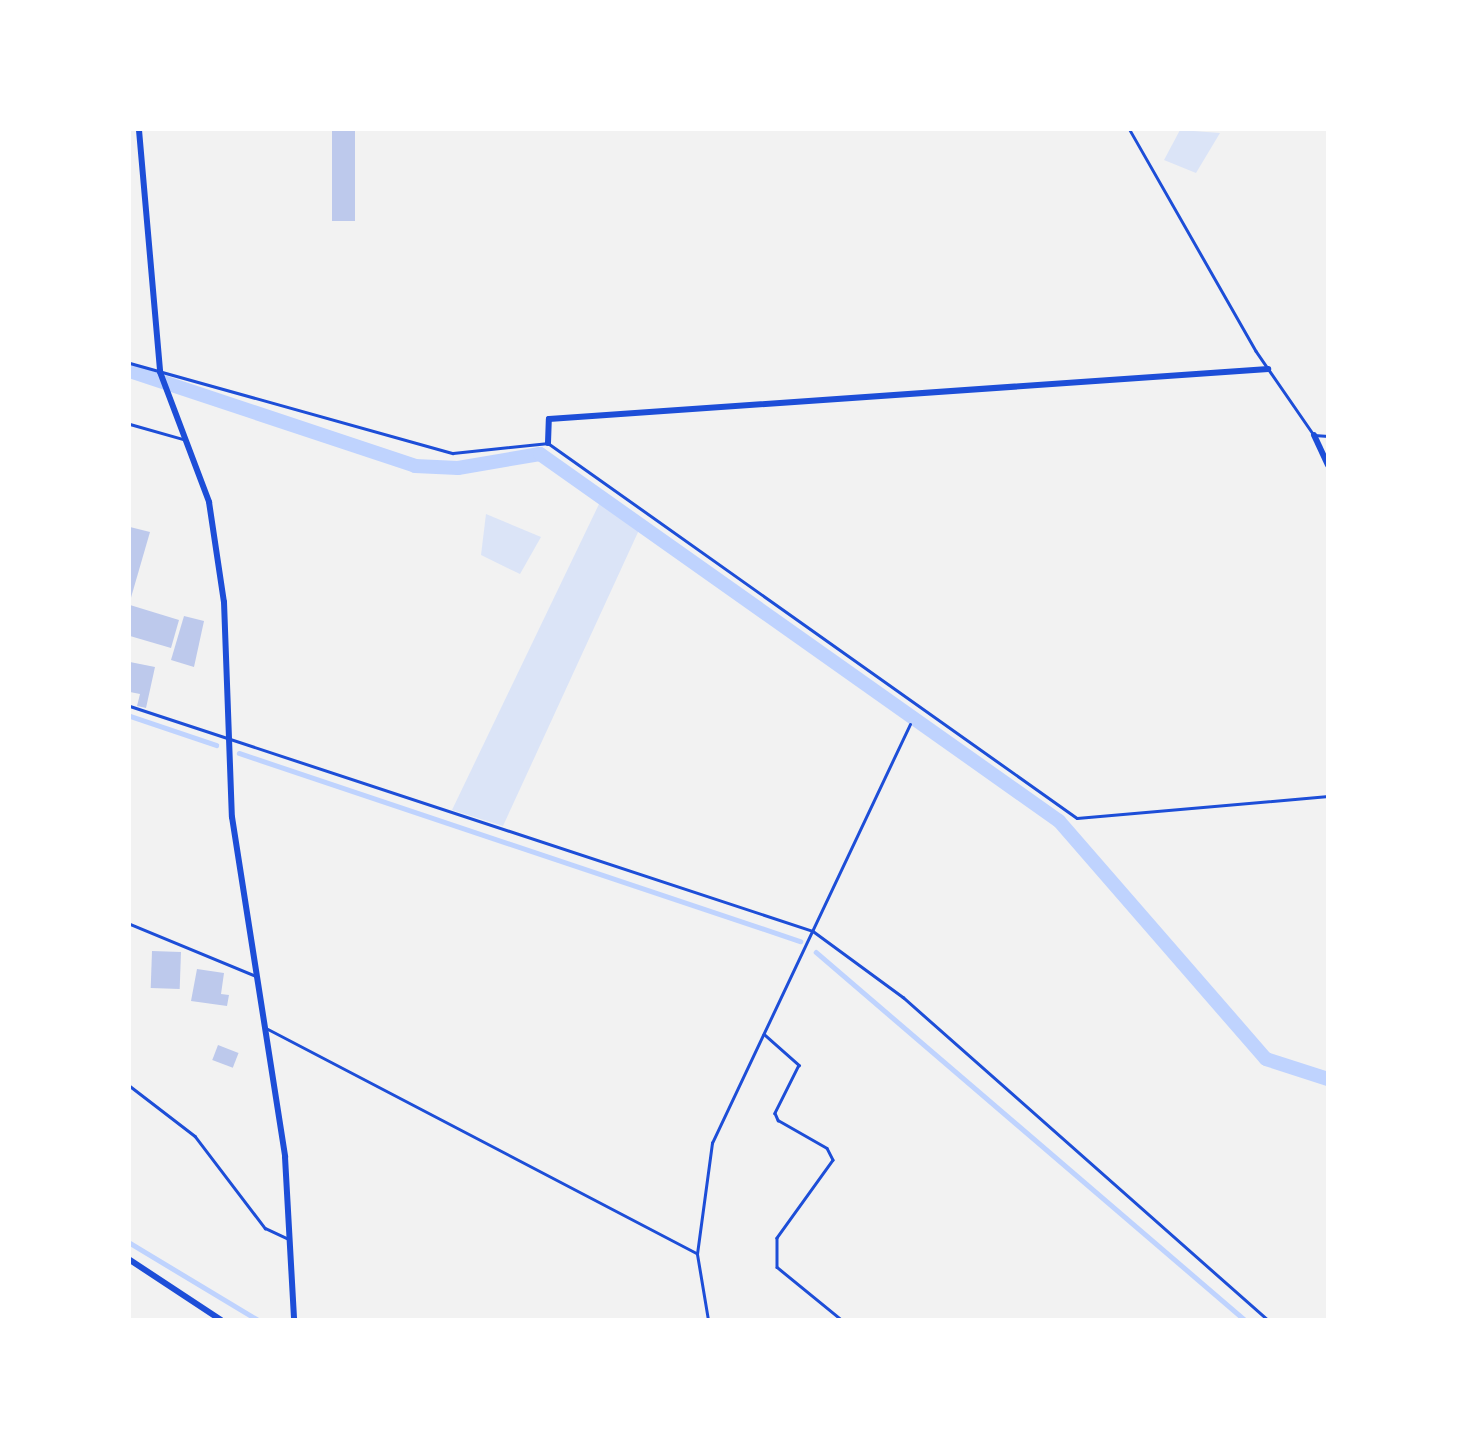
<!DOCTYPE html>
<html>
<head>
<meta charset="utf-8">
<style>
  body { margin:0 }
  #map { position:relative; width:1457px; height:1449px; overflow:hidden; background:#f2f2f2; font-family:"Open Sans",sans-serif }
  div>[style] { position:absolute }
  .green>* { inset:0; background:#dbe4f7 }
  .stream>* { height:4.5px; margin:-2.25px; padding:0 2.25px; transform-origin:2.25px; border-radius:2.25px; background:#bfd3fe }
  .canal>* { height:14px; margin:-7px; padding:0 7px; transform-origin:7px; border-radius:7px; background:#bfd3fe }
  .building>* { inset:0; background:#bdc9ec; transform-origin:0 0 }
  .service>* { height:2.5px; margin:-1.25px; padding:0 1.25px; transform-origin:1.25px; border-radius:1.25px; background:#1d4ed8 }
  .minor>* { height:6px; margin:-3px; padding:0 3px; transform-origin:3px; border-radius:3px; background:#1d4ed8 }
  span { translate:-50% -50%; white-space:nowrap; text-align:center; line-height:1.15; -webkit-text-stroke:6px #fff; paint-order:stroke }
  .frame { position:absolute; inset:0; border:131px solid #fff; pointer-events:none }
</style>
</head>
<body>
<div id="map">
  <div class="green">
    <i style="clip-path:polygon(1180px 130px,1220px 133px,1196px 173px,1164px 160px)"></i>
    <i style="clip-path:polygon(600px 502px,639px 530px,503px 826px,452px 810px)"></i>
    <i style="clip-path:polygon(486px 514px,541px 537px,520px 574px,481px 555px)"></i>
  </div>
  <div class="stream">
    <i style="left:130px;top:716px;width:91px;rotate:18.6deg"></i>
    <i style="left:239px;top:753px;width:592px;rotate:18.53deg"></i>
    <i style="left:816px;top:952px;width:565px;rotate:40.62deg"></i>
    <i style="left:130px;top:1243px;width:149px;rotate:31deg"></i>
  </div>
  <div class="canal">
    <i style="left:130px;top:371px;width:300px;rotate:18.4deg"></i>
    <i style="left:415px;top:466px;width:43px;rotate:2.7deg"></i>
    <i style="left:458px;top:468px;width:83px;rotate:-9.7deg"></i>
    <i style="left:540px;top:454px;width:636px;rotate:35.27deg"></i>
    <i style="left:1059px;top:821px;width:315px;rotate:49deg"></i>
    <i style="left:1266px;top:1059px;width:65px;rotate:17.9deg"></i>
  </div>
  <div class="building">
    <i style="left:332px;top:130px;width:23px;height:91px"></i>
    <i style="clip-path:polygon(130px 527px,150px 532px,130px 601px)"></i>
    <i style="clip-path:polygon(130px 605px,179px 620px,171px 648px,130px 636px)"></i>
    <i style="clip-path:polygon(184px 616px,204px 621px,194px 667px,171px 660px)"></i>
    <i style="clip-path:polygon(130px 662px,155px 667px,146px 708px,137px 706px,140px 694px,130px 692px)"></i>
    <i style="left:152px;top:951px;width:29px;height:37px;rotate:2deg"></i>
    <i style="clip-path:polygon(197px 969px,224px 973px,221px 994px,229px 995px,227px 1006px,191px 1001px)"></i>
    <i style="left:218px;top:1045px;width:22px;height:16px;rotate:21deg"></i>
  </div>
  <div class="service">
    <i style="left:1130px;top:130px;width:254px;rotate:60.3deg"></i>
    <i style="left:1256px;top:351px;width:102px;rotate:55.4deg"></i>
    <i style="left:1314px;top:435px;width:14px;rotate:4deg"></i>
    <i style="left:130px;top:363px;width:335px;rotate:15.6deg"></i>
    <i style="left:453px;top:453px;width:96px;rotate:-6deg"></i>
    <i style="left:548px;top:443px;width:648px;rotate:35.33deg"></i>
    <i style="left:1077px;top:818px;width:252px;rotate:-5deg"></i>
    <i style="left:130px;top:424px;width:55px;rotate:15.8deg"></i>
    <i style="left:130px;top:706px;width:719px;rotate:18.23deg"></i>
    <i style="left:813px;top:931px;width:112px;rotate:36.3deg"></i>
    <i style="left:903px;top:997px;width:487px;rotate:41.5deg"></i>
    <i style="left:130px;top:924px;width:136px;rotate:22.4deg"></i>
    <i style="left:268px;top:1029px;width:483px;rotate:27.6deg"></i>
    <i style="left:764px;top:1034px;width:47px;rotate:41.5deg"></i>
    <i style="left:799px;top:1065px;width:54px;rotate:116.6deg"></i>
    <i style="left:775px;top:1113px;width:8px;rotate:67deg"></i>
    <i style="left:778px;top:1120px;width:56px;rotate:29.7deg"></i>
    <i style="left:827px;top:1148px;width:13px;rotate:63deg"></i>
    <i style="left:833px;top:1160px;width:96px;rotate:125.7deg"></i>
    <i style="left:777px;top:1238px;width:29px;rotate:90deg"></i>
    <i style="left:777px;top:1267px;width:84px;rotate:39.2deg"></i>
    <i style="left:130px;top:1086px;width:82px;rotate:37.6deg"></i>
    <i style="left:195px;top:1136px;width:116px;rotate:52.7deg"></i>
    <i style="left:265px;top:1228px;width:26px;rotate:25deg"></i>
    <i style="left:708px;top:1320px;width:67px;rotate:-99.5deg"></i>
    <i style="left:697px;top:1254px;width:112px;rotate:-82.3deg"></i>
    <i style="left:712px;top:1143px;width:463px;rotate:-64.7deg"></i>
  </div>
  <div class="minor">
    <i style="left:139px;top:130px;width:243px;rotate:85deg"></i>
    <i style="left:160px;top:372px;width:139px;rotate:69.3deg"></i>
    <i style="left:209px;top:502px;width:101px;rotate:81.5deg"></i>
    <i style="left:224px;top:602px;width:215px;rotate:87.9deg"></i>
    <i style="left:232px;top:817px;width:344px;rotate:81.1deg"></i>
    <i style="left:285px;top:1157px;width:163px;rotate:86.8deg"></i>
    <i style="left:1314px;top:435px;width:33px;rotate:65deg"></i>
    <i style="left:548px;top:443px;width:24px;rotate:-88deg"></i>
    <i style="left:549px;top:419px;width:721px;rotate:-3.98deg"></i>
    <i style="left:130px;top:1260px;width:109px;rotate:33.4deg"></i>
  </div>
  <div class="frame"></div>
</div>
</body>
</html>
